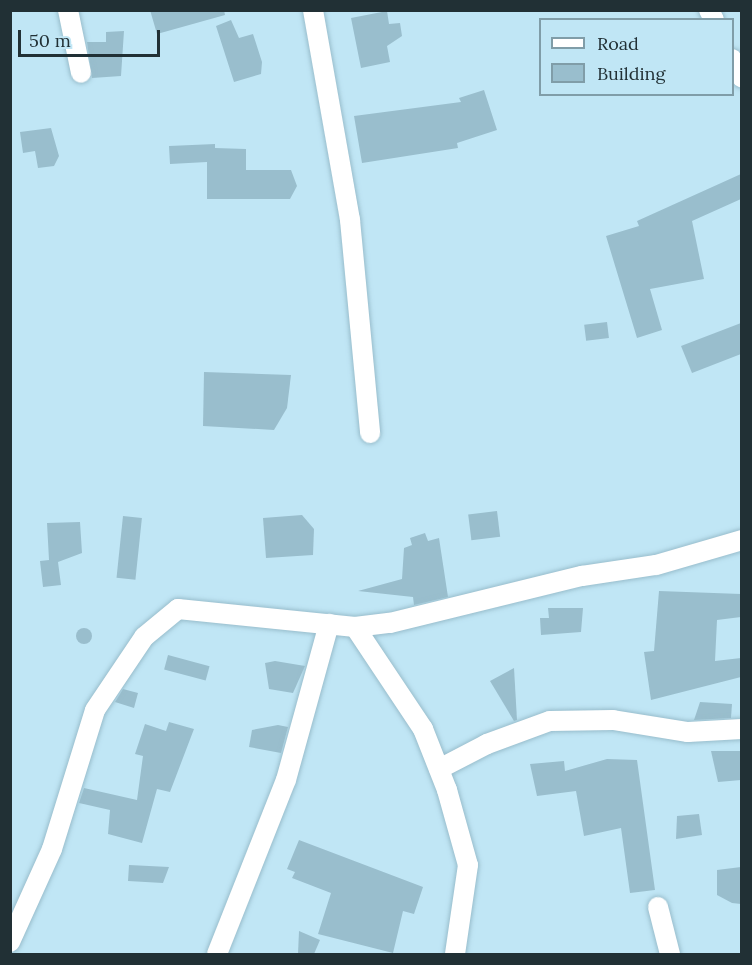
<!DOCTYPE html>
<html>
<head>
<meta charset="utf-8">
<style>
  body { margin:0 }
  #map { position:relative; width:752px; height:965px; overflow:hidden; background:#c0e6f5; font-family:Lora,serif }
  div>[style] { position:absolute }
  .building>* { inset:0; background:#99becd; transform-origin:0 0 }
  .round { border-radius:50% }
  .roads { filter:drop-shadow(0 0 2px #98bdcc) drop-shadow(0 0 2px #98bdcc) }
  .minor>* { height:20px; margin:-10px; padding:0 10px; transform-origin:10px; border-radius:10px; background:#fff }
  span { translate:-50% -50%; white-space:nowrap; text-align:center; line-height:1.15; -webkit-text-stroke:4.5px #c0e6f5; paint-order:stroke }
  .frame { position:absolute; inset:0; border:12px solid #213035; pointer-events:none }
  .legend { position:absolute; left:539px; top:18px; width:195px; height:78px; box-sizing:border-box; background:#c0e6f5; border:2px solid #809da8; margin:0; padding:8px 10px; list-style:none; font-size:18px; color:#213035 }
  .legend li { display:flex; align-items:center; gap:12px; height:30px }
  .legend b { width:30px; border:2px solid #809da8 }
  .scale { position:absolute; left:18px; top:30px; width:142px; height:27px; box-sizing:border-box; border:3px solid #213035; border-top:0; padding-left:8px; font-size:18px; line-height:21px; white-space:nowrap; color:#213035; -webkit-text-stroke:4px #c0e6f5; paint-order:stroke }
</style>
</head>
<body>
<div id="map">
  <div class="building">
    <i style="clip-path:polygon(150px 10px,224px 10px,225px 15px,157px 34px)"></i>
    <i style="clip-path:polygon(387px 11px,389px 24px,400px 23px,402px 36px,387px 46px,390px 62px,361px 68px,351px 18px)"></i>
    <i style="clip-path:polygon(231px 20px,239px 38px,253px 34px,262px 62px,261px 74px,234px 82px,216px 26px)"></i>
    <i style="clip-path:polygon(124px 31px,121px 76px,92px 78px,87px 42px,106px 42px,106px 32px)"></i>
    <i style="clip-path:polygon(484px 90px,497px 130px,457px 143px,458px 148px,362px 163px,354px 116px,461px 102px,459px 98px)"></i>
    <i style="clip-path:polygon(51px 128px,59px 156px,54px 166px,38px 168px,35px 151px,23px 153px,20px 132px)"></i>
    <i style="clip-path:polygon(215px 144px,215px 148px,246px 149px,246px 170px,291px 170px,297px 186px,290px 199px,207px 199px,207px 162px,170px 164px,169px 146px)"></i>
    <i style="clip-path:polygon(741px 174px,741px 199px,692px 221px,704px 279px,650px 289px,662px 330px,637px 338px,606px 236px,639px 226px,637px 221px)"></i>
    <i style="left:607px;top:322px;width:16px;height:23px;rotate:83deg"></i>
    <i style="clip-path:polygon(741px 323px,741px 354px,692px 373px,681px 346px)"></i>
    <i style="clip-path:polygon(204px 372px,291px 375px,287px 408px,274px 430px,203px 426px)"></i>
    <i style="left:497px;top:511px;width:26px;height:29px;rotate:83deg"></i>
    <i style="clip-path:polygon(302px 515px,314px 529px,313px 555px,266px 558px,263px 518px)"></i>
    <i style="left:123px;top:516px;width:19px;height:62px;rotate:6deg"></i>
    <i style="clip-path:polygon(80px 522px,82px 553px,58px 562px,61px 585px,43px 587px,40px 561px,49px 560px,47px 523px)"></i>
    <i style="clip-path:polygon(425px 533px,428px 541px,439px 538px,448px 597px,414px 605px,413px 597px,358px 591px,402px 579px,404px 548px,412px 545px,410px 538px)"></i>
    <i style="clip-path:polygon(659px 591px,741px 594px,741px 617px,717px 620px,715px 661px,741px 658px,741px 677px,651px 700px,644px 652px,654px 651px)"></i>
    <i style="clip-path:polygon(548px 608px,583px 608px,581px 632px,541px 635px,540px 618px,549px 618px)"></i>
    <i class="round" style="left:76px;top:628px;width:16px;height:16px"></i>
    <i style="left:168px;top:655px;width:43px;height:15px;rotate:15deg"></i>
    <i style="clip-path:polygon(275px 661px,305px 666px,293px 693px,269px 689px,265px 663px)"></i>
    <i style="clip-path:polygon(514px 668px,517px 720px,514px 721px,490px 681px)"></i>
    <i style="clip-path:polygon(123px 689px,138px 693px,134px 708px,115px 702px)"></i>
    <i style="clip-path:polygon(700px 702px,732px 704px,731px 718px,694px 720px)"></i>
    <i style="clip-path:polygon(169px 722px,194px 729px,170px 792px,157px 789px,142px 843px,108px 834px,110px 810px,79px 803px,84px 788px,137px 800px,143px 756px,135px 754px,145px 724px,166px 731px)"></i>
    <i style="clip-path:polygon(278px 725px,288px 727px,281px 753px,249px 747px,252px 730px)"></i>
    <i style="clip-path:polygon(711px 751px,741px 751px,741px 780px,718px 782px)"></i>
    <i style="clip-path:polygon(607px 759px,637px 760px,655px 890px,630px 893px,621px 828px,584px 836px,576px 791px,537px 796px,530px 764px,564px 761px,565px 771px)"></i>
    <i style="clip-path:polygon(699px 814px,702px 835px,676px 839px,677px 816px)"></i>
    <i style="clip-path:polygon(299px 840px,423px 887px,414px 914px,403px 911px,393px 953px,318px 934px,331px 893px,292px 878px,295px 872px,287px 869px)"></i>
    <i style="clip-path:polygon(129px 865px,169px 867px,163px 883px,128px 881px)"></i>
    <i style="clip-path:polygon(741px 867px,741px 904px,732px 903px,717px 895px,717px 870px)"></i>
    <i style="clip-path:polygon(299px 931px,320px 940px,314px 954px,298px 954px)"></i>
  </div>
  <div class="roads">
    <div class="minor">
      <i style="left:68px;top:10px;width:64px;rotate:78.3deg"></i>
      <i style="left:313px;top:10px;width:213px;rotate:80deg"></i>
      <i style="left:350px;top:220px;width:214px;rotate:84.6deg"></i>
      <i style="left:709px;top:10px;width:11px;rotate:63deg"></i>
      <i style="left:732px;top:59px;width:21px;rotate:62deg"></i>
      <i style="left:355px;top:627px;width:123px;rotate:56.3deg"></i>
      <i style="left:423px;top:729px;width:66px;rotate:68.5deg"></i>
      <i style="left:447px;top:790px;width:78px;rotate:74.4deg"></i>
      <i style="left:468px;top:865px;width:90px;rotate:98.3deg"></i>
      <i style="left:439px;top:769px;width:54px;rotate:-27.5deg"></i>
      <i style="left:487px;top:744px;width:67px;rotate:-20.1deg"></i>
      <i style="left:550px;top:721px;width:63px;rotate:-0.9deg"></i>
      <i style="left:613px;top:720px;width:76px;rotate:9.1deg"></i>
      <i style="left:688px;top:732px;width:54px;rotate:-3.2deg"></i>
      <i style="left:658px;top:907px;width:49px;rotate:75.7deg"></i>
      <i style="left:10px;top:942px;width:102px;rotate:-65.7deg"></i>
      <i style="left:52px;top:849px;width:145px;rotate:-72.8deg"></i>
      <i style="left:95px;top:710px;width:88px;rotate:-56.1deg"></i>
      <i style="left:144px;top:637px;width:44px;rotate:-39.5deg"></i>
      <i style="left:178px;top:609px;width:178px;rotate:5.8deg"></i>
      <i style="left:355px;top:627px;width:35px;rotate:-7deg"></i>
      <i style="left:390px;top:623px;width:198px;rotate:-13.8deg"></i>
      <i style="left:582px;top:576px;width:75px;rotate:-8.5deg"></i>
      <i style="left:656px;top:565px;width:90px;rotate:-16.2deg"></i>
      <i style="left:217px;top:954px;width:187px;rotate:-68.4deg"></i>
      <i style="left:286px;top:780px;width:162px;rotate:-74.6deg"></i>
    </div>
  </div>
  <div class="frame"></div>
  <ul class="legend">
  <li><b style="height:8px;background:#fff"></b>Road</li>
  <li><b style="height:16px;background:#99becd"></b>Building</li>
  </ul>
  <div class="scale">50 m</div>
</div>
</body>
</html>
